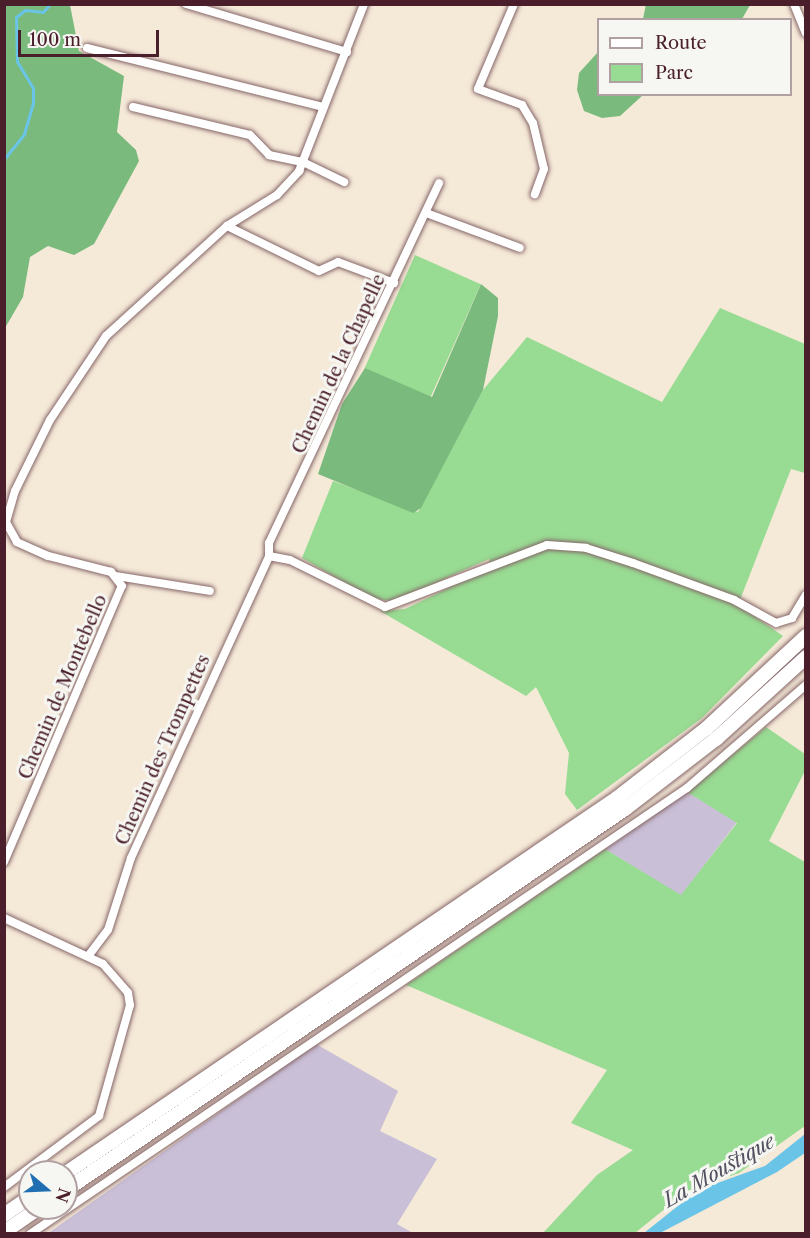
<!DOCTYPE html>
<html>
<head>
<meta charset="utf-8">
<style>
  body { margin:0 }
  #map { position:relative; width:810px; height:1238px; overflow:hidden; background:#f5e9d8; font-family:"Libre Caslon Text",serif }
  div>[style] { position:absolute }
  .industrial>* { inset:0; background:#c9bfd7 }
  .green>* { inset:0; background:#98db93; transform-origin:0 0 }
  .forest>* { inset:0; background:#7abb7d }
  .water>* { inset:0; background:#6ac4e7 }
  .stream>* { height:3px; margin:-1.5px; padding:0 1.5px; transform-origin:1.5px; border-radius:1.5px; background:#6ac4e7 }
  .roads { filter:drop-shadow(0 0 2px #866668) drop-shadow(0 0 2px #866668) }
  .minor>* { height:8px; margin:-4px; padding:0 4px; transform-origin:4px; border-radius:4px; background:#fff }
  .trunk>* { height:14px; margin:-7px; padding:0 7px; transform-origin:7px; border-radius:7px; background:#fff }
  span { translate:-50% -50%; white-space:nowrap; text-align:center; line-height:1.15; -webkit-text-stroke:6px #f6f6f2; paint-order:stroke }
  .street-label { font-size:18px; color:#4a1f2b }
  .water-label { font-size:20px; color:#545163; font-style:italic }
  .frame { position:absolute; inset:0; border:6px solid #4a1f2b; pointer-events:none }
  .legend { position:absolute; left:597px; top:18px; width:195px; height:78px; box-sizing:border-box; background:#f6f6f2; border:2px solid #b1a0a2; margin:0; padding:8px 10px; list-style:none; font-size:18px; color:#4a1f2b }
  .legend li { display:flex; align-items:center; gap:12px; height:30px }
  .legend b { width:30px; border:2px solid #b1a0a2 }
  .north { position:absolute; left:18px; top:1160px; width:60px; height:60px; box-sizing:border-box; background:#f6f6f2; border:2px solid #b1a0a2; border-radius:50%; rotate:109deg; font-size:16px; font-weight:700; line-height:24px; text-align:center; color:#4a1f2b }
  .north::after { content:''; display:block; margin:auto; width:21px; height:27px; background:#1f6fb2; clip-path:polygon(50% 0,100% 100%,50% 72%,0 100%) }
  .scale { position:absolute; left:18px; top:30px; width:141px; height:27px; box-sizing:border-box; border:3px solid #4a1f2b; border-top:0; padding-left:8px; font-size:18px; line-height:21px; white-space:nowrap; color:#4a1f2b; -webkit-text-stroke:4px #f6f6f2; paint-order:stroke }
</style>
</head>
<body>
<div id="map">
  <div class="industrial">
    <i style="clip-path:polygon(687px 792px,737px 822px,681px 896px,605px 849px)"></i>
    <i style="clip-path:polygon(316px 1044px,398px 1091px,380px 1131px,437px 1159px,397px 1224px,413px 1233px,47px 1234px)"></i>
  </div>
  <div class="green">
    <i style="left:415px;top:255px;width:72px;height:124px;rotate:24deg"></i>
    <i style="clip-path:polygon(720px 308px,805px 344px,805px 473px,791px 469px,738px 605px,783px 636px,702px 718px,577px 810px,565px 794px,569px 753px,536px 687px,526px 696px,380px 611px,405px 609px,490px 568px,489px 559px,395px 601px,373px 599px,302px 558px,333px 481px,418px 512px,483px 390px,527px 337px,662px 402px)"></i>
    <i style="clip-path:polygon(766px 727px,805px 754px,805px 771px,769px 841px,805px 862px,805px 1126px,739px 1173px,687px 1191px,635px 1233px,543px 1233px,597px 1175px,633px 1150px,571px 1123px,607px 1070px,406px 985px,605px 849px,681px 895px,737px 823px,687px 792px)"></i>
  </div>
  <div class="forest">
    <i style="clip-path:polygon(5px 4px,70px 5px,79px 51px,124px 76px,117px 132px,136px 150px,139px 161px,94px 244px,74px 255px,48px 246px,30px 257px,23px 297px,5px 328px)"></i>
    <i style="clip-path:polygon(646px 4px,750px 4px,750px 5px,742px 19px,643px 19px)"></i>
    <i style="clip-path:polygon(598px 52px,598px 94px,643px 95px,620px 116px,602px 118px,584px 111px,577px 90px,579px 73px)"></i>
    <i style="clip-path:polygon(481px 284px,498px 298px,498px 316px,483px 390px,421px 508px,413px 513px,318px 474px,342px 404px,365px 368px,432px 397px)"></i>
  </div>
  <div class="water">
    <i style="clip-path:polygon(805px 1134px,805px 1153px,777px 1172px,660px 1233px,644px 1233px,698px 1190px,765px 1166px)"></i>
  </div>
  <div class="stream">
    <i style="left:4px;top:159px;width:32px;rotate:-51deg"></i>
    <i style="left:24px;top:134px;width:32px;rotate:-74deg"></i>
    <i style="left:33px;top:103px;width:15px;rotate:-90deg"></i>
    <i style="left:33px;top:88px;width:31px;rotate:-121deg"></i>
    <i style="left:17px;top:61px;width:44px;rotate:-91.3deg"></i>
    <i style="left:16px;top:17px;width:11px;rotate:-38deg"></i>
    <i style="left:25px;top:10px;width:18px;rotate:6deg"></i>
    <i style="left:43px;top:12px;width:11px;rotate:-49deg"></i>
  </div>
  <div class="roads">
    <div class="minor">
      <i style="left:186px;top:4px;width:168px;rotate:16.6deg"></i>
      <i style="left:514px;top:4px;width:92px;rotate:113deg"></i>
      <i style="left:478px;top:89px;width:47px;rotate:20deg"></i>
      <i style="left:522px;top:105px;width:21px;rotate:59deg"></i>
      <i style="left:533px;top:123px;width:47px;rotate:76.6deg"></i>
      <i style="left:544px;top:169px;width:27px;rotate:110deg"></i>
      <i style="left:794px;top:4px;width:31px;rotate:68deg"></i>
      <i style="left:87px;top:48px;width:244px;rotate:14deg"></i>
      <i style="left:133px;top:107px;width:120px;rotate:13.5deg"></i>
      <i style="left:250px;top:135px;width:28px;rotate:46deg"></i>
      <i style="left:269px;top:155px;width:35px;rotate:12deg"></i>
      <i style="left:303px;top:162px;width:46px;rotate:26deg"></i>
      <i style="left:426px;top:213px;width:100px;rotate:20.4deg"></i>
      <i style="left:227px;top:226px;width:102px;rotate:26.1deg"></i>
      <i style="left:319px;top:271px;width:21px;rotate:-25deg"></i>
      <i style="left:338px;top:262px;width:60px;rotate:20.6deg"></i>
      <i style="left:269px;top:556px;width:21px;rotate:11deg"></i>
      <i style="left:290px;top:560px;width:106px;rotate:26.3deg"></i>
      <i style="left:385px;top:607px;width:173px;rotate:-20.9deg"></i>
      <i style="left:547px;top:545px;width:39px;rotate:4deg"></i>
      <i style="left:586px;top:548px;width:49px;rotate:17.7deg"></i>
      <i style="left:633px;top:563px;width:108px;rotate:20.1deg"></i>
      <i style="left:734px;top:600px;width:48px;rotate:28.7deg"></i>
      <i style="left:776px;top:623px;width:17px;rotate:-17deg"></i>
      <i style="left:792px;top:618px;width:27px;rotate:-59deg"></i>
      <i style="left:269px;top:556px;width:13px;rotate:-90deg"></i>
      <i style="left:269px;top:543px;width:398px;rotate:-64.7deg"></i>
      <i style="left:116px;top:576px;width:95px;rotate:9.1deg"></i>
      <i style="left:4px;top:862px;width:300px;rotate:-66.9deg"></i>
      <i style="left:122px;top:586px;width:18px;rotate:-128deg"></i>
      <i style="left:111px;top:572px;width:65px;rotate:-165.7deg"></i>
      <i style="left:48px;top:556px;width:34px;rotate:-156deg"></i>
      <i style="left:17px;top:542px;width:23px;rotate:-119deg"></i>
      <i style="left:6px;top:522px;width:32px;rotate:-74deg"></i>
      <i style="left:15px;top:491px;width:79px;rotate:-63.8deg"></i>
      <i style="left:50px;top:420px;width:101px;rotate:-56.3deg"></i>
      <i style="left:106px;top:336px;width:164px;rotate:-42.3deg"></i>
      <i style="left:227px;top:226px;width:59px;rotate:-31.8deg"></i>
      <i style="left:277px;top:195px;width:33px;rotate:-47deg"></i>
      <i style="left:299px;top:171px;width:179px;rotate:-68.7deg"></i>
      <i style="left:4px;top:918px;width:109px;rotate:24.9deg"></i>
      <i style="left:103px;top:964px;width:38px;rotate:49deg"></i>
      <i style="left:128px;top:993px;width:12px;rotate:81deg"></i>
      <i style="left:130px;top:1005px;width:115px;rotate:105.6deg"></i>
      <i style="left:99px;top:1116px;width:119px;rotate:143.2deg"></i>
      <i style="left:89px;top:955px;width:31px;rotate:-53deg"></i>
      <i style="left:108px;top:930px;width:76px;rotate:-72.3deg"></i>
      <i style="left:131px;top:858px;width:332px;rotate:-65.4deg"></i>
      <i style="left:30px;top:1234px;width:794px;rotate:-34.17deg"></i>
      <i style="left:687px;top:788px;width:157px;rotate:-40.9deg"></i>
    </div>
    <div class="trunk">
      <i style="left:66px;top:1173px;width:667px;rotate:-34.24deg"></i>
      <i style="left:617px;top:798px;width:114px;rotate:-37.9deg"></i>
      <i style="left:707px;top:728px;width:135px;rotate:-42.9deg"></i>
      <i style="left:66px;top:1190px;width:676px;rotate:-34.28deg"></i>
      <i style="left:625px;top:809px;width:115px;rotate:-37.6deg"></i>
      <i style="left:716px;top:739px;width:122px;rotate:-42.3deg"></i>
      <i style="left:4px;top:1215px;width:32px;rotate:-35deg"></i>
      <i style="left:4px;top:1232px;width:42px;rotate:-34.4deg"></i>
    </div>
  </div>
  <div class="street-label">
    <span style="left:339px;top:364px;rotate:-65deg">Chemin de la Chapelle</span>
    <span style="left:63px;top:687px;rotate:-67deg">Chemin de Montebello</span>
    <span style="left:163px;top:750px;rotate:-66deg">Chemin des Trompettes</span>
  </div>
  <div class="water-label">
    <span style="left:719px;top:1171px;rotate:-30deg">La Moustique</span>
  </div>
  <div class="frame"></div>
  <ul class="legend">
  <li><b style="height:8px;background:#fff"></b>Route</li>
  <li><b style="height:16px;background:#98db93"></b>Parc</li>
  </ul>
  <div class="north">N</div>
  <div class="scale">100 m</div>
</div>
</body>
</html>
